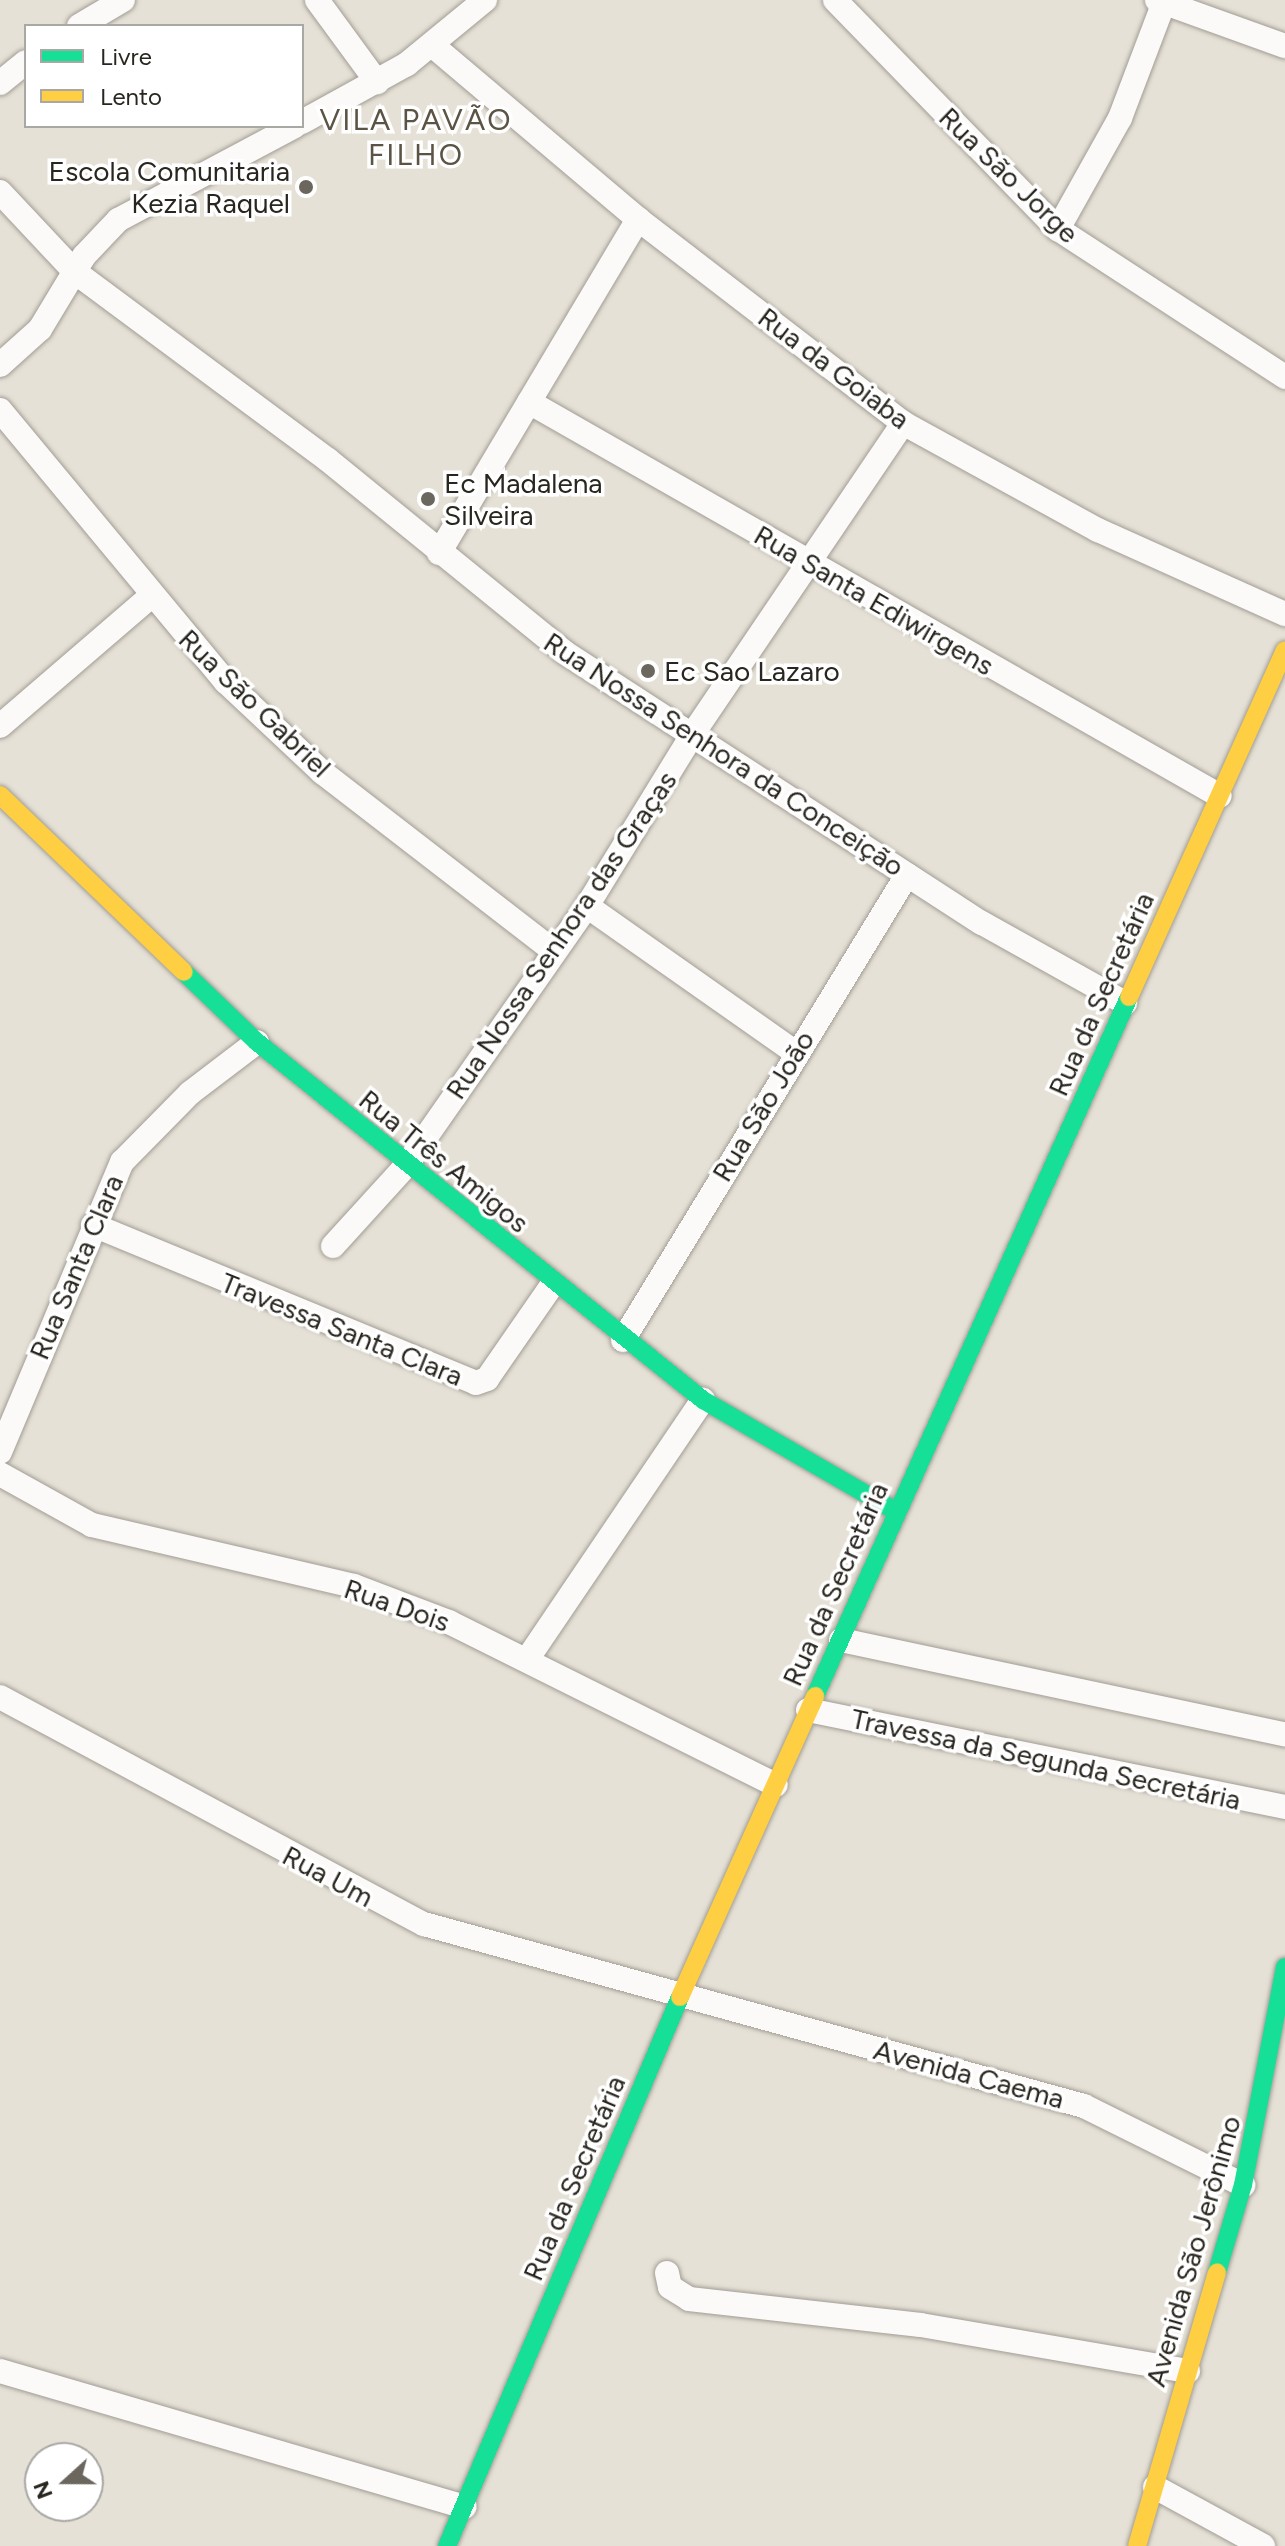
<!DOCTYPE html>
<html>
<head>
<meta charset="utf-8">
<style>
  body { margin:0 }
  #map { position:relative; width:1285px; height:2546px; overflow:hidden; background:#e6e1d6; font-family:Figtree,sans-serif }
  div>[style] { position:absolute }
  .roads { filter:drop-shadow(0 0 2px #a19d95) drop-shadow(0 0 2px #a19d95) }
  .street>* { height:24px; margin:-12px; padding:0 12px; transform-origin:12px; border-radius:12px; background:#fbfaf9 }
  .fast>* { height:18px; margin:-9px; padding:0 9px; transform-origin:9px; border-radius:9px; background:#16e098 }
  .slow>* { height:18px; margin:-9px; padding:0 9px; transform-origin:9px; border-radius:9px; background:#ffcf43 }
  .dots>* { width:22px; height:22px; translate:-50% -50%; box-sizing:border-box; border:4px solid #fff; border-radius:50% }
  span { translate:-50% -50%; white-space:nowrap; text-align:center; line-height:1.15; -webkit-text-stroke:7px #fff; paint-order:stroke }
  .poi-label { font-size:28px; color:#29261f }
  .right { translate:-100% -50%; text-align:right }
  .left { translate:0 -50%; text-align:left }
  .street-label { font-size:28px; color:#29261f }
  .neighbourhood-label { font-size:30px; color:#5b5343; letter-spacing:2px }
  .legend { position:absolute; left:24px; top:24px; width:280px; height:104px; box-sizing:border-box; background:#fff; border:2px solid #a9a8a5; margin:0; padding:10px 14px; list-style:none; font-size:24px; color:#29261f }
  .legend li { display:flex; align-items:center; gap:16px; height:40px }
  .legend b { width:40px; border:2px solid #a9a8a5 }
  .north { position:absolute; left:24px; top:2442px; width:80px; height:80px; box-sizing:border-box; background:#fff; border:2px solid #a9a8a5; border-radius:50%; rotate:249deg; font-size:22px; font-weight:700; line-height:32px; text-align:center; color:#29261f }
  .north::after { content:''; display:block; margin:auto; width:28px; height:36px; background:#6b675f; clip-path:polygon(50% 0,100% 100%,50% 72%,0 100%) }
</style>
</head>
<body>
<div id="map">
  <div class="roads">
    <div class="street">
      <i style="left:317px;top:0;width:102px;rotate:53.8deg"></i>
      <i style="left:835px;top:0;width:320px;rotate:45.8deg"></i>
      <i style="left:1058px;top:229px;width:271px;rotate:33.1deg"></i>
      <i style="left:1157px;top:0;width:136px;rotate:19.8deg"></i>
      <i style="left:79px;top:26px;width:51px;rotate:-30.6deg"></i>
      <i style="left:432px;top:45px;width:270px;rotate:40.2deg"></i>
      <i style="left:638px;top:219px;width:334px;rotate:37.6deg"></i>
      <i style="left:903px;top:423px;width:222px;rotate:28.8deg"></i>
      <i style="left:1098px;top:530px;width:205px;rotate:24.2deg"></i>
      <i style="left:0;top:83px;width:33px;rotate:-39deg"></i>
      <i style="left:302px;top:122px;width:120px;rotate:-28.9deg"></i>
      <i style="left:407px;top:64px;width:101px;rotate:-39.4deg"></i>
      <i style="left:0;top:192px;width:110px;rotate:46.8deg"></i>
      <i style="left:75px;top:272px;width:315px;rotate:36.6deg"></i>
      <i style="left:328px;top:460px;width:304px;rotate:39.1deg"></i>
      <i style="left:564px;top:652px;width:498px;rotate:33deg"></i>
      <i style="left:982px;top:923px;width:164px;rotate:29.2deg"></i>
      <i style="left:1058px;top:229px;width:127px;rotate:-60.8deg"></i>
      <i style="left:1120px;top:118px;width:124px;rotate:-69.2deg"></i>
      <i style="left:0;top:365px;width:54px;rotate:-42deg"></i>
      <i style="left:40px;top:329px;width:85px;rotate:-58.9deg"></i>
      <i style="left:84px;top:256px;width:50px;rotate:-46.6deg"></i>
      <i style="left:118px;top:220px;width:200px;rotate:-28deg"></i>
      <i style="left:529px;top:402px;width:795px;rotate:29.69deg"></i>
      <i style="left:0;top:410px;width:354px;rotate:50.3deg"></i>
      <i style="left:226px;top:682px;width:132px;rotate:43.2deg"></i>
      <i style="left:322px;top:772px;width:294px;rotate:37.7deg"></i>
      <i style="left:439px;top:553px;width:389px;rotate:-59.2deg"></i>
      <i style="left:0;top:726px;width:198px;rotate:-40.7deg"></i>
      <i style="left:587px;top:906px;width:254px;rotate:35.1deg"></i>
      <i style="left:93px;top:1225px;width:414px;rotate:22.4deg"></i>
      <i style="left:476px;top:1383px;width:12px;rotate:-20deg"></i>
      <i style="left:487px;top:1379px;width:114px;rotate:-55.3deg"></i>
      <i style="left:333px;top:1246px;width:107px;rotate:-47.7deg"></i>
      <i style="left:405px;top:1167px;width:318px;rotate:-55.1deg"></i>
      <i style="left:587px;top:906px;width:201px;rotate:-58.4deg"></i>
      <i style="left:692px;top:735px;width:377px;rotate:-55.9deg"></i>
      <i style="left:623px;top:1340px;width:545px;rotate:-58.59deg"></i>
      <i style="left:0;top:1452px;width:315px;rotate:-67.2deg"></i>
      <i style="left:122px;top:1162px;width:97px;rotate:-45.4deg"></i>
      <i style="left:190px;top:1093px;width:84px;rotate:-37.3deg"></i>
      <i style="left:0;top:1474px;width:105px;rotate:29deg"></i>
      <i style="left:92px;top:1525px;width:269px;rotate:13.1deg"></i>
      <i style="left:354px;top:1586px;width:102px;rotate:20.8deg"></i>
      <i style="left:449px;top:1622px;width:365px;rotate:26.5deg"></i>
      <i style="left:841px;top:1640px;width:454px;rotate:12deg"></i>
      <i style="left:528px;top:1658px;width:312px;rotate:-55.9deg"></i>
      <i style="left:0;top:1697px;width:481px;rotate:28.2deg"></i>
      <i style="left:424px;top:1924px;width:685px;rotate:15.42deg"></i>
      <i style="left:1084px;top:2106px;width:178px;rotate:26.4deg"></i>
      <i style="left:808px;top:1710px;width:487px;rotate:11.5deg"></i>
      <i style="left:667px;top:2273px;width:14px;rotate:78deg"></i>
      <i style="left:670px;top:2287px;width:22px;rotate:32deg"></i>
      <i style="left:689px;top:2299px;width:233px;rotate:6.4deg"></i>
      <i style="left:921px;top:2325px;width:271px;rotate:9.8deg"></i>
      <i style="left:0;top:2371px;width:484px;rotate:16.3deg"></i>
      <i style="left:1155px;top:2487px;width:123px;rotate:28.6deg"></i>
    </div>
    <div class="fast">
      <i style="left:184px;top:972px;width:101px;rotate:43.8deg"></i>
      <i style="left:257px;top:1042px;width:572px;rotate:38.75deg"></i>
      <i style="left:703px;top:1400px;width:224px;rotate:30deg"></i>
      <i style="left:815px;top:1696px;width:766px;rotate:-65.81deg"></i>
      <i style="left:1217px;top:2272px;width:91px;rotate:-73.4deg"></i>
      <i style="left:1243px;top:2185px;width:222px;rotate:-79.1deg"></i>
      <i style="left:447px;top:2546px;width:596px;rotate:-67deg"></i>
    </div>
    <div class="slow">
      <i style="left:0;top:795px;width:255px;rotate:43.9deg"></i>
      <i style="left:1129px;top:997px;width:380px;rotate:-65.8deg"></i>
      <i style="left:680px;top:1997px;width:330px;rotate:-65.8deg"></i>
      <i style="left:1137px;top:2546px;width:285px;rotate:-73.7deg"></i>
    </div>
  </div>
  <div class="dots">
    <i style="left:306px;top:187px;background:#6b675f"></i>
    <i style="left:428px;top:499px;background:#6b675f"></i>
    <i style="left:648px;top:671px;background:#6b675f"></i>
  </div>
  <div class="poi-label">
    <span class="right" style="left:290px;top:187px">Escola Comunitaria<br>Kezia Raquel</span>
    <span class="left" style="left:444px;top:499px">Ec Madalena<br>Silveira</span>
    <span class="left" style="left:664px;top:671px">Ec Sao Lazaro</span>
  </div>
  <div class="street-label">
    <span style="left:1009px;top:175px;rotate:44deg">Rua São Jorge</span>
    <span style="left:834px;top:368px;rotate:37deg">Rua da Goiaba</span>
    <span style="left:874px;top:600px;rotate:30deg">Rua Santa Ediwirgens</span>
    <span style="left:255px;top:703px;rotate:44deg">Rua São Gabriel</span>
    <span style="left:724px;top:754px;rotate:33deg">Rua Nossa Senhora da Conceição</span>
    <span style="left:561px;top:935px;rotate:-56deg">Rua Nossa Senhora das Graças</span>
    <span style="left:1101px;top:994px;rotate:-66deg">Rua da Secretária</span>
    <span style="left:763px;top:1106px;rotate:-59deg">Rua São João</span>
    <span style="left:444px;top:1161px;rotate:39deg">Rua Três Amigos</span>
    <span style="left:76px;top:1267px;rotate:-67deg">Rua Santa Clara</span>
    <span style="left:342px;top:1329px;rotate:22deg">Travessa Santa Clara</span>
    <span style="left:835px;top:1584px;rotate:-66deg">Rua da Secretária</span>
    <span style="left:397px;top:1605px;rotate:19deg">Rua Dois</span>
    <span style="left:1046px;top:1759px;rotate:12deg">Travessa da Segunda Secretária</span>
    <span style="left:328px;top:1876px;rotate:28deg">Rua Um</span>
    <span style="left:969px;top:2074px;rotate:15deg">Avenida Caema</span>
    <span style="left:574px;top:2178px;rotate:-67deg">Rua da Secretária</span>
    <span style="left:1193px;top:2251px;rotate:-74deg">Avenida São Jerônimo</span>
  </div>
  <div class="neighbourhood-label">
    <span style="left:416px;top:137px">VILA PAVÃO<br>FILHO</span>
  </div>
  <ul class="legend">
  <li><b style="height:10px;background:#16e098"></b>Livre</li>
  <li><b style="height:10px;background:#ffcf43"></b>Lento</li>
  </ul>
  <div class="north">N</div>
</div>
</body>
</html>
